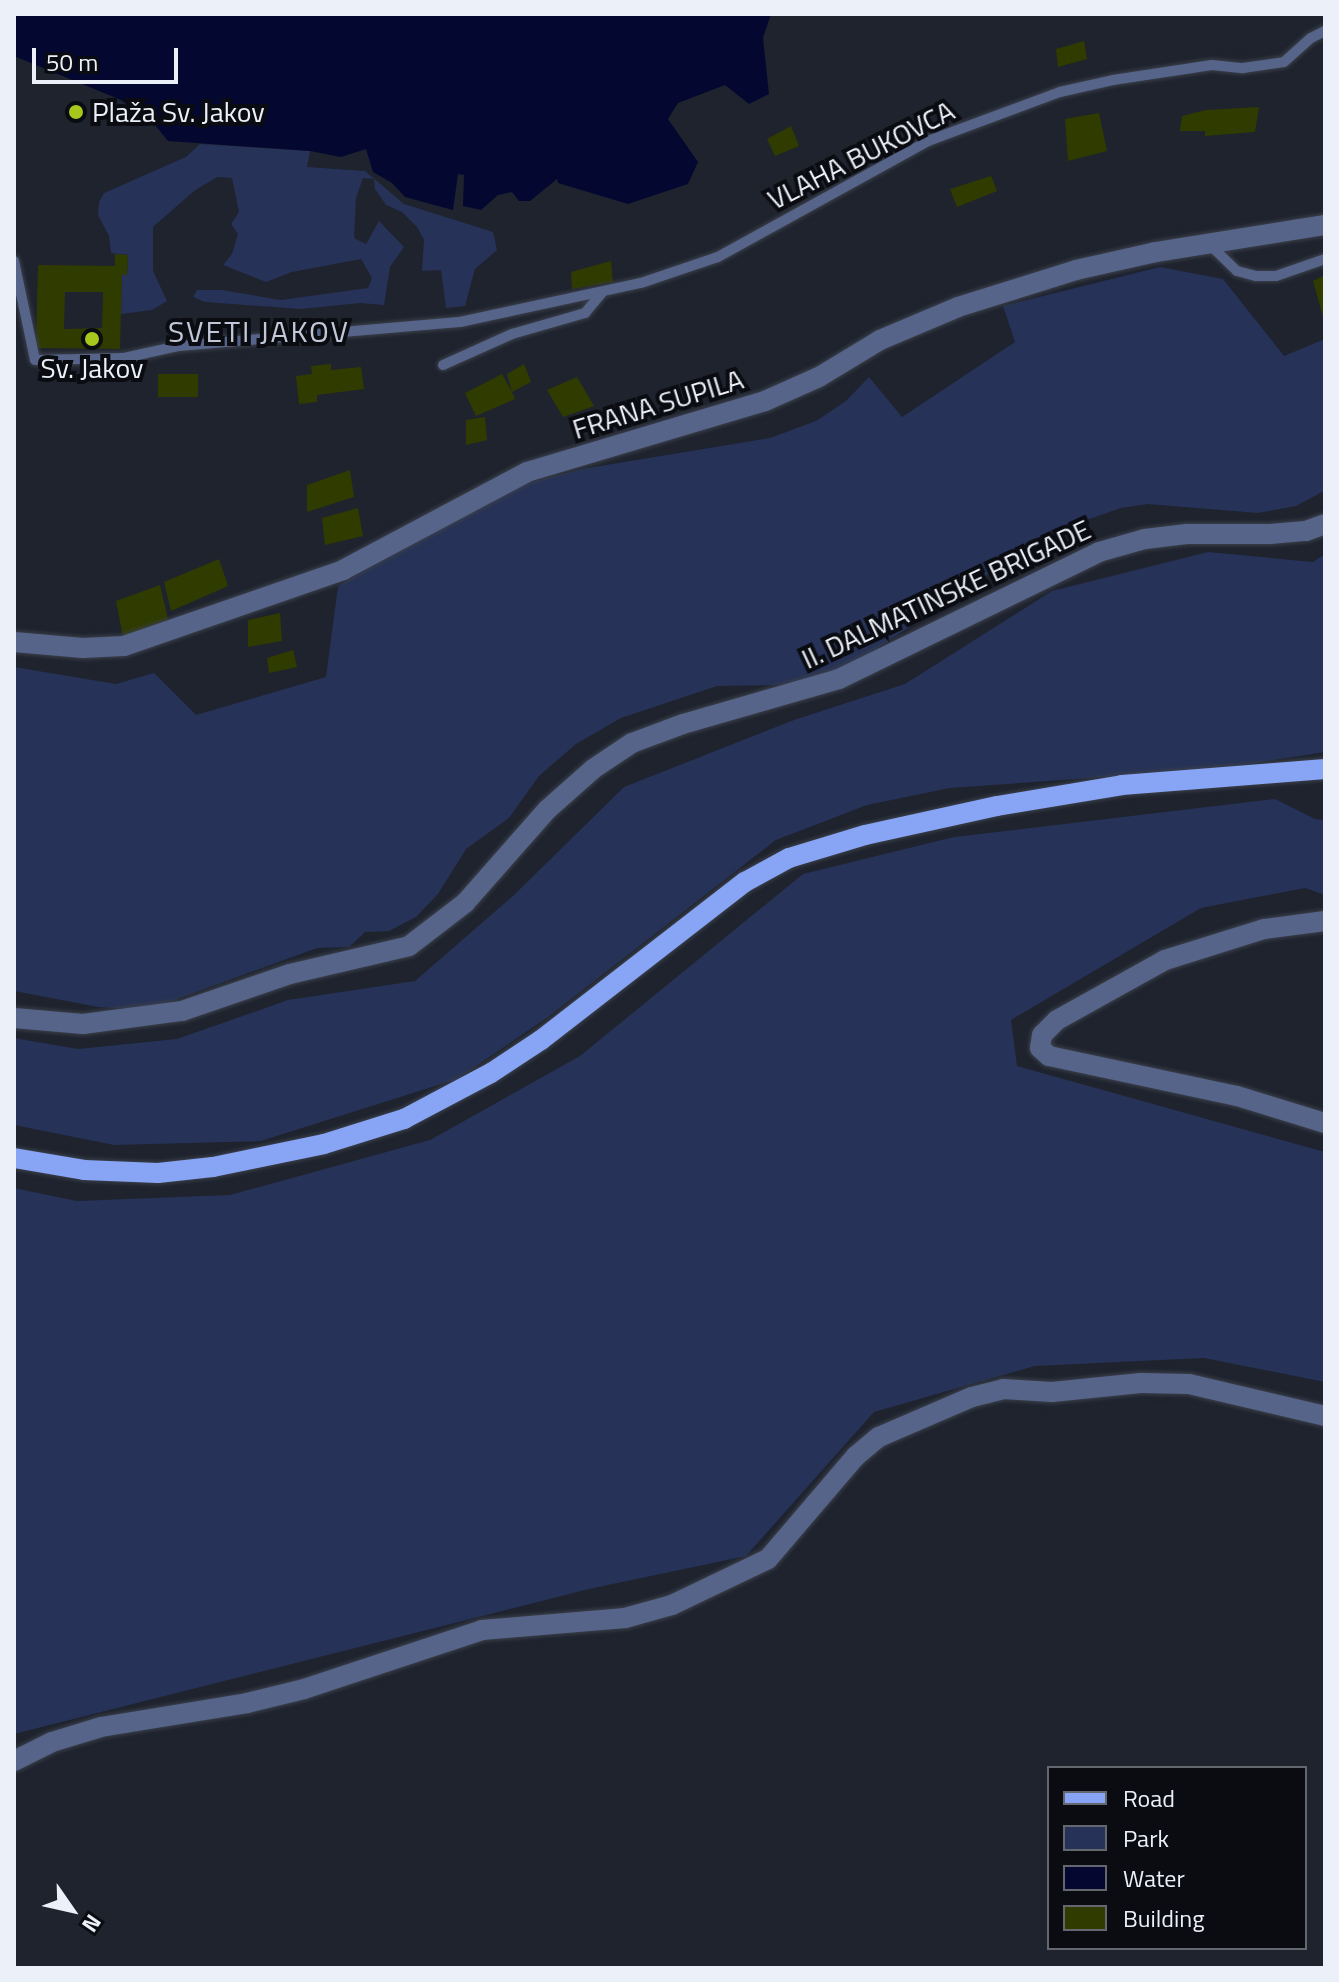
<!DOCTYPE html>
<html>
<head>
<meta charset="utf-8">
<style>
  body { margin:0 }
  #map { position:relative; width:1339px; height:1982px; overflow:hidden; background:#1e232e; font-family:"Titillium Web",sans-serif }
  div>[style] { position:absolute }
  .green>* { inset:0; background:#263257 }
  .water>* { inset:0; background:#040831 }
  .building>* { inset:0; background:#303b00; transform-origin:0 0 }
  .roads { filter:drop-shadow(0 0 2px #3b404a) drop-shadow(0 0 2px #3b404a) }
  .service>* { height:10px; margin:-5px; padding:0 5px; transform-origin:5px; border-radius:5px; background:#56648a }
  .minor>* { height:20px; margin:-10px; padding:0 10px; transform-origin:10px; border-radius:10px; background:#56648a }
  .tertiary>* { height:20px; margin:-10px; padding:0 10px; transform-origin:10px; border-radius:10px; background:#56648a }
  .primary>* { height:20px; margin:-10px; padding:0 10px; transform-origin:10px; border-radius:10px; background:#88a4f4 }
  .dots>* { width:22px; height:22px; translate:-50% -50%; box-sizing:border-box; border:4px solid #0a0c11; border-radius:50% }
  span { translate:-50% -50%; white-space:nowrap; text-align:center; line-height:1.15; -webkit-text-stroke:8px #0a0c11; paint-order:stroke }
  .poi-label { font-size:28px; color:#ecf0f8 }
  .left { translate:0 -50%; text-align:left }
  .street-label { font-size:28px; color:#ecf0f8 }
  .neighbourhood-label { font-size:30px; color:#c1c7d7; letter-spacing:2px }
  .frame { position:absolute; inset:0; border:16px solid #ecf0f8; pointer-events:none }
  .legend { position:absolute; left:1047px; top:1766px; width:260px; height:184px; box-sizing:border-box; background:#0a0c11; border:2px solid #64676d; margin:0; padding:10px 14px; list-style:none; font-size:24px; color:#ecf0f8 }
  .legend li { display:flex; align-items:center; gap:16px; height:40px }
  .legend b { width:40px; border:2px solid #64676d }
  .north { position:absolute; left:32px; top:1870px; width:80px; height:80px; -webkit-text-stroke:6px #0a0c11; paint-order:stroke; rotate:124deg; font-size:22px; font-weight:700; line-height:32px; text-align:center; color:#ecf0f8 }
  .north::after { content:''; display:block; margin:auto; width:28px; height:36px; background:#ecf0f8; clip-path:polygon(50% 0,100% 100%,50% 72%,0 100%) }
  .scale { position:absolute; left:32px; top:48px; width:146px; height:36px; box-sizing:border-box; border:4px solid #ecf0f8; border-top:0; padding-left:10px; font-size:24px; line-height:28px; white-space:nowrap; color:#ecf0f8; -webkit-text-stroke:6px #0a0c11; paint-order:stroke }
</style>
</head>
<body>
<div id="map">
  <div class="green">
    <i style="clip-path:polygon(200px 144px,310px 151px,307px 167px,365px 171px,404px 204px,493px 232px,497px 250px,475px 269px,465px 306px,446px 308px,441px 270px,422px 271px,424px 240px,417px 227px,402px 212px,386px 205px,375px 189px,374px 179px,363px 178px,356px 198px,354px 238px,366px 244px,379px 221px,404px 247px,390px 267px,384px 305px,360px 303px,301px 309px,205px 302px,193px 297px,197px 290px,222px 290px,281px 300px,368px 288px,372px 278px,361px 259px,292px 272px,266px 282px,223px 265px,232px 254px,238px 234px,231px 224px,239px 212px,232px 178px,217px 177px,194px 191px,153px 227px,153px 271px,167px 301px,152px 310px,121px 314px,122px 274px,127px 274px,128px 255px,111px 253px,109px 236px,98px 215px,99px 202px,104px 193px,186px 157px)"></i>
    <i style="clip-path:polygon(1160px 267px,1223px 279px,1284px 356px,1325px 339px,1324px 491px,1296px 506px,1258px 513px,1148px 504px,1121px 508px,1081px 522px,1007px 562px,840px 673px,779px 685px,717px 686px,621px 718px,576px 744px,539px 776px,509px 818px,466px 849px,438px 894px,416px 917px,389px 931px,365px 932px,349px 947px,317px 948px,169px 1002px,134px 1009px,98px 1007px,14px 991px,14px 667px,116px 684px,154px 673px,196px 715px,326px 677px,338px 586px,501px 490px,582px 469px,770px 438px,816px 421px,846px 401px,869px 377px,902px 417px,1015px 342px,1003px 306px)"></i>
    <i style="clip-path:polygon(1208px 552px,1313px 562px,1325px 554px,1325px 752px,1216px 769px,950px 788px,867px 805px,776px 840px,548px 1017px,457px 1079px,261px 1141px,114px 1145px,14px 1125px,14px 1038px,78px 1049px,177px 1039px,288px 1000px,415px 981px,514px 895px,624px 787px,794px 720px,905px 684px,1052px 591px)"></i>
    <i style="clip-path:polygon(1275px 799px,1315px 819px,1325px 820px,1325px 895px,1305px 888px,1201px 908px,1011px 1020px,1017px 1066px,1325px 1152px,1325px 1382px,1204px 1358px,1035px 1366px,874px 1412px,746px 1556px,589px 1589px,14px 1734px,14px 1188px,77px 1201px,230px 1195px,430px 1140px,580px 1056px,803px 874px,954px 837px)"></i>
  </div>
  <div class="water">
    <i style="clip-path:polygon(14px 14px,771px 14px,763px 38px,769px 94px,749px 104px,725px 85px,678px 103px,668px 119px,698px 162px,688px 184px,628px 204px,558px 183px,557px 179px,530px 201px,519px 201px,512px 192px,498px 195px,481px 210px,463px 206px,464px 175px,458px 174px,453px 210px,405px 197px,392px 183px,373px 172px,366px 149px,341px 157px,310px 151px,168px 141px,155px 125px,121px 100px,14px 56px)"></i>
  </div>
  <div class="building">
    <i style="clip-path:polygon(1084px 41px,1087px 59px,1058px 67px,1056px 49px)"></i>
    <i style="clip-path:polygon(1259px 107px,1255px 132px,1205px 136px,1205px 131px,1180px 131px,1182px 116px,1206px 110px)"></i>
    <i style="clip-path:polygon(1099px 113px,1107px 151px,1068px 161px,1065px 119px)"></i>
    <i style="clip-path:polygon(791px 126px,799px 146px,775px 156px,767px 139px)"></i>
    <i style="clip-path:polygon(991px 176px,997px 191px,957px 207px,950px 189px)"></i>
    <i style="clip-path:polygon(evenodd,115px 254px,128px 255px,127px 275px,122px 274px,120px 349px,36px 348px,38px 265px,115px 266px,115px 254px,65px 292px,103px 292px,102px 328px,64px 329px,65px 292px)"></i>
    <i style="clip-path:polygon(611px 261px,613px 282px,572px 289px,571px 272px)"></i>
    <i style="clip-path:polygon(1325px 275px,1325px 320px,1324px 320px,1313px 281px)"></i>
    <i style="clip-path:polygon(331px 364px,331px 370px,361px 367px,364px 389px,317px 395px,317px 402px,299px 404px,296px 376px,312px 374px,311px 366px)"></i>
    <i style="clip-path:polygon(524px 364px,531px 382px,512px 392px,515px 399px,476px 416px,465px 393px,502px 374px,512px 392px,507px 374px)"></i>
    <i style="left:158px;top:374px;width:40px;height:23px"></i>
    <i style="clip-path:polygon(577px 377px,594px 406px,563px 417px,547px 390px)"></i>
    <i style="clip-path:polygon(485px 417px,487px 440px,466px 445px,466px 420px)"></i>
    <i style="clip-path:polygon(350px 470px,354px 497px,307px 512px,307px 485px)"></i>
    <i style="clip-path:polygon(358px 508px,363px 536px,325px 545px,322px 518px)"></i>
    <i style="clip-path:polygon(219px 559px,228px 586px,171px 611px,164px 582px)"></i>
    <i style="clip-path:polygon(160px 585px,168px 619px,123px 637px,116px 601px)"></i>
    <i style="clip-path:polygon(280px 613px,282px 641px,248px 647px,248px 620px)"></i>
    <i style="clip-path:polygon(293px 650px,297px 667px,269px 673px,267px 658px)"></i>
  </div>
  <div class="roads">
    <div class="service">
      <i style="left:1211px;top:246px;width:36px;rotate:44deg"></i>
      <i style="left:1237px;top:271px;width:20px;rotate:15deg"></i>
      <i style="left:1256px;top:276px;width:20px"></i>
      <i style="left:1276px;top:276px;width:52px;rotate:-19.1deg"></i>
      <i style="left:14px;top:261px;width:101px;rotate:78deg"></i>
      <i style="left:35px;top:360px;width:89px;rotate:-1.3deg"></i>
      <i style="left:124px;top:358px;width:55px;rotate:-12.5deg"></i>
      <i style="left:178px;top:346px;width:283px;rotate:-4.9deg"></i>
      <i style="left:460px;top:322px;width:185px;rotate:-12.2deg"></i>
      <i style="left:641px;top:283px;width:81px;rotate:-18.7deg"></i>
      <i style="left:718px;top:257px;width:240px;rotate:-28.9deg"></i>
      <i style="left:928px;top:141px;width:141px;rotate:-20.4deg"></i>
      <i style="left:1060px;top:92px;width:54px;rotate:-12.8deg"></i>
      <i style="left:1113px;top:80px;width:100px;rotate:-8.6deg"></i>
      <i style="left:1212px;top:65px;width:31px;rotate:6deg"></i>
      <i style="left:1243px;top:68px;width:41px;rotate:-8.3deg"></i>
      <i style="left:1284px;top:62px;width:36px;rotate:-42deg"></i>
      <i style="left:1311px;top:38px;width:16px;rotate:-27deg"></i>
      <i style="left:443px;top:365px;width:76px;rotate:-24.2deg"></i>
      <i style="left:512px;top:334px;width:76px;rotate:-16deg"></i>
      <i style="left:585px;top:313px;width:26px;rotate:-50deg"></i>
    </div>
    <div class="minor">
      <i style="left:14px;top:642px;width:69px;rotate:5deg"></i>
      <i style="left:83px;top:648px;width:41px;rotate:-2.8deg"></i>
      <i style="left:124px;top:646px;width:232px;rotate:-19.1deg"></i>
      <i style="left:343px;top:570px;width:208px;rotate:-28deg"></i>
      <i style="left:527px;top:472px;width:248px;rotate:-16.6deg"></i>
      <i style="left:765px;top:401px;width:59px;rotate:-24deg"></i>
      <i style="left:819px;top:377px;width:71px;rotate:-31.2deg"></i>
      <i style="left:880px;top:340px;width:85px;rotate:-22.9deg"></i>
      <i style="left:958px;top:307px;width:124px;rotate:-17.4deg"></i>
      <i style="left:1076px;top:270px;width:82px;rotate:-12.7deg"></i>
      <i style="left:1156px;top:252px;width:171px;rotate:-9.1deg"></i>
    </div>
    <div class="tertiary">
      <i style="left:1325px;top:921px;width:62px;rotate:172.5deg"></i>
      <i style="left:1264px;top:929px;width:104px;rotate:162.6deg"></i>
      <i style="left:1165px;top:960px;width:124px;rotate:150.9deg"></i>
      <i style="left:1057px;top:1020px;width:21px;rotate:135deg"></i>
      <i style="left:1042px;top:1035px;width:13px;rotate:99deg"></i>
      <i style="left:1040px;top:1048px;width:12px;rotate:42deg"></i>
      <i style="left:1049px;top:1056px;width:192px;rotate:12deg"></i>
      <i style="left:1237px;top:1096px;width:92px;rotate:17.1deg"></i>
      <i style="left:14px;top:1018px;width:69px;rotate:5deg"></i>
      <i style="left:83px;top:1024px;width:100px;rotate:-7.5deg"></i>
      <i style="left:182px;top:1011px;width:114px;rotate:-18.9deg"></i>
      <i style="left:290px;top:974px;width:122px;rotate:-13.2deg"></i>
      <i style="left:409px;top:946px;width:71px;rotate:-37.5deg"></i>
      <i style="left:465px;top:903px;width:125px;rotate:-48.6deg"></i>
      <i style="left:548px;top:809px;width:60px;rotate:-41.6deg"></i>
      <i style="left:593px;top:769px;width:47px;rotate:-33.7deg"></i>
      <i style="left:632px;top:743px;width:54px;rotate:-20.4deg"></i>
      <i style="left:683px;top:724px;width:162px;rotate:-16.1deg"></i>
      <i style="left:839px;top:679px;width:289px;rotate:-26deg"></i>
      <i style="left:1099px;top:552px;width:48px;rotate:-15.8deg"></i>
      <i style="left:1145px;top:539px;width:42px;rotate:-6.8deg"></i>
      <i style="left:1187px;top:534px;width:83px"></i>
      <i style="left:1270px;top:534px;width:36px;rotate:-5deg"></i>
      <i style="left:1306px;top:531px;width:20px;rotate:-20deg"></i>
      <i style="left:14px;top:1761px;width:42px;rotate:-26.6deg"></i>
      <i style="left:52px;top:1742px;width:51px;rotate:-17deg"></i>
      <i style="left:101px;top:1727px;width:148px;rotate:-9.3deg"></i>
      <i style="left:247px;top:1703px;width:59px;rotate:-13.8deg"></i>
      <i style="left:304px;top:1689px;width:188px;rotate:-18.3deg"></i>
      <i style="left:482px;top:1630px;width:144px;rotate:-4.8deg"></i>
      <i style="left:625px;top:1618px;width:49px;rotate:-15.5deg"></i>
      <i style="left:672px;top:1605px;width:106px;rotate:-25.6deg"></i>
      <i style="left:768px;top:1559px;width:135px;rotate:-49.5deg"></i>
      <i style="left:856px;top:1456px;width:30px;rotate:-40deg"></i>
      <i style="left:879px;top:1437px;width:101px;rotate:-23.3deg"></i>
      <i style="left:972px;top:1397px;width:32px;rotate:-14deg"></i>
      <i style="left:1003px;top:1389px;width:49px;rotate:3.5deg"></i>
      <i style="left:1052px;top:1392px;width:89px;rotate:-5.8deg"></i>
      <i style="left:1141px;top:1383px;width:48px;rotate:1.2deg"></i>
      <i style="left:1189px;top:1384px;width:140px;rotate:13.2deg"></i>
    </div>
    <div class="primary">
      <i style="left:14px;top:1158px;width:71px;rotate:9.7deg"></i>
      <i style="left:84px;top:1170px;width:74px;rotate:2.3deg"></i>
      <i style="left:158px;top:1173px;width:55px;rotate:-6.2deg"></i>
      <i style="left:213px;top:1167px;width:113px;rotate:-11.7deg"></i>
      <i style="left:324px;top:1144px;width:84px;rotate:-17.4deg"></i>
      <i style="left:404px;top:1119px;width:98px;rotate:-27.9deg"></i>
      <i style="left:491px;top:1073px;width:60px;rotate:-33.4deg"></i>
      <i style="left:541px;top:1040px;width:258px;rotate:-37.8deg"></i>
      <i style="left:745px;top:882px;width:50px;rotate:-28.6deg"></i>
      <i style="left:789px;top:858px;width:79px;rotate:-16.8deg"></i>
      <i style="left:865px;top:835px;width:135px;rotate:-12.4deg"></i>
      <i style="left:997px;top:806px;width:127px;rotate:-9.5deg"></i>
      <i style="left:1122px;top:785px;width:204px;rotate:-4.5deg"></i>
    </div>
  </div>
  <div class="dots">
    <i style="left:76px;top:112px;background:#a8c71d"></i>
    <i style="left:92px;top:339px;background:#a8c71d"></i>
  </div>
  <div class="poi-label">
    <span class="left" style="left:92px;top:112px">Plaža Sv. Jakov</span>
    <span style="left:92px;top:368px">Sv. Jakov</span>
  </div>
  <div class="street-label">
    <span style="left:861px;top:155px;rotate:-27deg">VLAHA BUKOVCA</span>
    <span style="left:658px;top:404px;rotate:-17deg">FRANA SUPILA</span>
    <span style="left:946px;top:594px;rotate:-25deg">II. DALMATINSKE BRIGADE</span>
  </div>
  <div class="neighbourhood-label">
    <span style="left:259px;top:331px">SVETI JAKOV</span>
  </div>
  <div class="frame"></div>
  <ul class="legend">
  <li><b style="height:10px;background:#88a4f4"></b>Road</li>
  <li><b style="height:22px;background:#263257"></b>Park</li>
  <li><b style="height:22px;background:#040831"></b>Water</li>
  <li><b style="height:22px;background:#303b00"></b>Building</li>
  </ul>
  <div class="north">N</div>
  <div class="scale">50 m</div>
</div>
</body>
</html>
